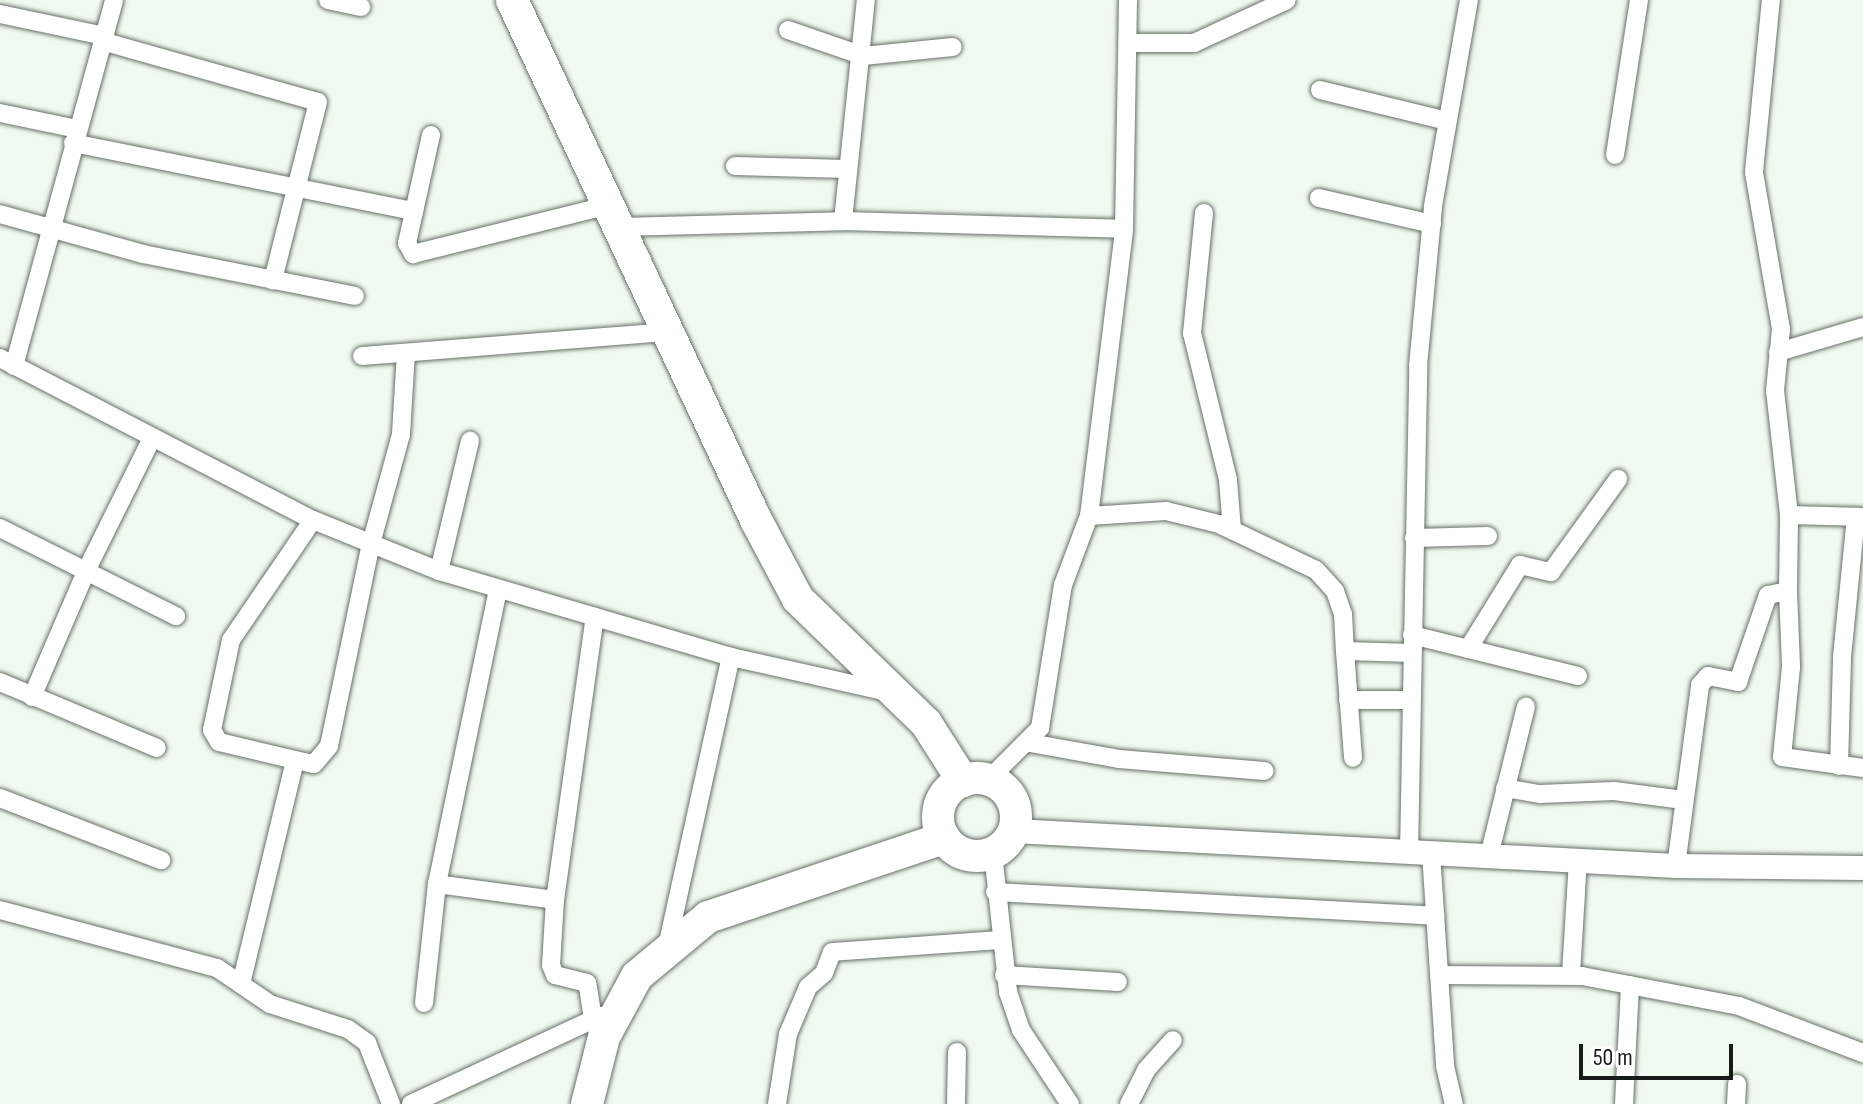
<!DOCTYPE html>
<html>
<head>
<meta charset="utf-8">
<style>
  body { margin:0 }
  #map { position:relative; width:1863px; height:1104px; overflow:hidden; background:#f0faf0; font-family:"Sofia Sans Condensed",sans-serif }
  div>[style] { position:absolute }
  .roads { filter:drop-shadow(0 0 2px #677067) drop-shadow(0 0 2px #677067) }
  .minor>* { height:18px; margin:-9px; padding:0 9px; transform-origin:9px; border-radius:9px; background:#fff }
  .tertiary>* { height:24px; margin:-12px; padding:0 12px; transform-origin:12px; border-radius:12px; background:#fff }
  .trunk>* { height:32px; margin:-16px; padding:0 16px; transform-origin:16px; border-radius:16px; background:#fff }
  .trunk>.ring { margin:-16px; padding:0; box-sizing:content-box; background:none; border:32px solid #fff; border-radius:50% }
  span { translate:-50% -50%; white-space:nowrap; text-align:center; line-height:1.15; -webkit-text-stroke:6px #fff; paint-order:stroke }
  .scale { position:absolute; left:1579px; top:1044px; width:154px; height:36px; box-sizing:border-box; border:4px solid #171b17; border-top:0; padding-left:10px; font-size:24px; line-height:28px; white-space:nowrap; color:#171b17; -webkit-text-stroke:6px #fff; paint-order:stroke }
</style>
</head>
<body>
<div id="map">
  <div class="roads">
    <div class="minor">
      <i style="left:328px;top:0;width:34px;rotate:12deg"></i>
      <i style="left:0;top:14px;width:106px;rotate:11.9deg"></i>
      <i style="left:788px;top:30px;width:79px;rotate:19.1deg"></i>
      <i style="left:863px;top:56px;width:90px;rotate:-5.7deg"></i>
      <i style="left:102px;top:41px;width:224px;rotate:15.8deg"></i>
      <i style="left:318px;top:102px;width:184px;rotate:104.2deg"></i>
      <i style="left:1129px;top:43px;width:65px"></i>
      <i style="left:1194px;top:43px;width:102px;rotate:-24.8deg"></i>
      <i style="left:1320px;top:90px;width:131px;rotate:13.7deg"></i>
      <i style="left:0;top:113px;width:79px;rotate:11.7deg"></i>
      <i style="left:431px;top:135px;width:111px;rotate:102.5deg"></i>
      <i style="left:407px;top:243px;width:13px;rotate:61deg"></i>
      <i style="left:413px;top:254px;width:202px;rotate:-14deg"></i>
      <i style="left:73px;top:143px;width:348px;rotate:11.3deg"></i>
      <i style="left:1615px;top:155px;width:157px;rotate:-81.2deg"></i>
      <i style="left:735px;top:166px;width:112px;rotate:1.5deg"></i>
      <i style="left:1319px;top:198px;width:116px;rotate:13deg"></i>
      <i style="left:1204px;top:213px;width:121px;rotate:95.7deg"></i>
      <i style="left:1192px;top:333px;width:151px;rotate:76.2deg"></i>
      <i style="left:1228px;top:480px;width:50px;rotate:85.4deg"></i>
      <i style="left:0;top:214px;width:148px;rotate:15.6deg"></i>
      <i style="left:143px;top:254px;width:216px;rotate:11.2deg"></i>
      <i style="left:843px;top:221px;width:222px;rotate:-84.1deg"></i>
      <i style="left:620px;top:227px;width:223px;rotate:-1.5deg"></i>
      <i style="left:843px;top:221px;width:281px;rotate:1.6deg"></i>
      <i style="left:1778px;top:352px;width:89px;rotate:-16.4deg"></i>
      <i style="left:362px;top:356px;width:308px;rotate:-4.5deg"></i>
      <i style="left:0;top:358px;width:352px;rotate:27.4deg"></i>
      <i style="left:313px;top:520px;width:136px;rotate:22deg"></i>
      <i style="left:439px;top:571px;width:304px;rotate:16.4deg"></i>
      <i style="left:731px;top:657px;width:161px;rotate:12.6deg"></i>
      <i style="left:14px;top:366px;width:379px;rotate:-74.7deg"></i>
      <i style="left:1789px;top:515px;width:74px;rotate:1.5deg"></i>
      <i style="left:1089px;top:516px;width:77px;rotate:-3.7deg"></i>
      <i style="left:1166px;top:511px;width:55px;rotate:13.8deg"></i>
      <i style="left:1219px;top:524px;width:107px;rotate:25.4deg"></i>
      <i style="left:1316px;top:570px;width:28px;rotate:48deg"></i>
      <i style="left:1335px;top:591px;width:24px;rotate:71deg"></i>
      <i style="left:1343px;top:614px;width:37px;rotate:87deg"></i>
      <i style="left:1345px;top:651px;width:67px;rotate:1.7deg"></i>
      <i style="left:0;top:528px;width:197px;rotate:26.6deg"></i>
      <i style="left:1414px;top:538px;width:74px;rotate:-1.5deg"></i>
      <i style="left:439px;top:571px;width:134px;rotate:-76.6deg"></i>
      <i style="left:1788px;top:591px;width:76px;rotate:87.7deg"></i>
      <i style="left:1791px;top:667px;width:90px;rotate:95.7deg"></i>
      <i style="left:1782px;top:757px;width:82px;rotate:7.7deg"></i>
      <i style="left:1412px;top:635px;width:171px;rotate:13.9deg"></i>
      <i style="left:1468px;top:649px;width:99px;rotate:-58.2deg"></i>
      <i style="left:1520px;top:565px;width:32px;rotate:13deg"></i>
      <i style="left:1551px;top:572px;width:115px;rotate:-54.2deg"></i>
      <i style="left:1345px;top:651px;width:107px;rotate:85.7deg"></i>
      <i style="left:0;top:682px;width:170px;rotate:22.8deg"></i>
      <i style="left:32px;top:697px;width:139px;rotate:-66.7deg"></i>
      <i style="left:87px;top:569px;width:146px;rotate:-63.6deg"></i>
      <i style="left:1348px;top:700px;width:63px"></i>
      <i style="left:1030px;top:743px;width:90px;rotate:10.2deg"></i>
      <i style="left:1119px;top:759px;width:146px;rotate:4.7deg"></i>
      <i style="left:295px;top:760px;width:78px;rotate:-166.7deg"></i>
      <i style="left:219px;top:742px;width:14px;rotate:-120deg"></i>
      <i style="left:212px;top:730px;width:92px;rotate:-78.1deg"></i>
      <i style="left:231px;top:640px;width:145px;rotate:-55.7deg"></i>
      <i style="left:1839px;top:766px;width:109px;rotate:-88.4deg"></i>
      <i style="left:1842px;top:657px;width:141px;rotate:-84.3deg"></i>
      <i style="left:988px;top:780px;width:74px;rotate:-45deg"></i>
      <i style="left:1040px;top:728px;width:145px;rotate:-80.9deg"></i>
      <i style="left:1063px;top:585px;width:74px;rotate:-69.4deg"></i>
      <i style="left:1089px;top:516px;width:289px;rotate:-83deg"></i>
      <i style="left:1124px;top:229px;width:229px;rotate:-89deg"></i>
      <i style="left:1505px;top:788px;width:36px;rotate:10deg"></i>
      <i style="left:1540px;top:794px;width:74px;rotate:-2.3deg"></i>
      <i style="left:1614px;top:791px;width:70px;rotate:7.4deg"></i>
      <i style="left:0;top:798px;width:173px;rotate:21.1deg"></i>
      <i style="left:993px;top:853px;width:140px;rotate:83.8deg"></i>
      <i style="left:1008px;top:992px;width:40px;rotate:71.1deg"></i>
      <i style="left:1021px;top:1030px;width:89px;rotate:56.5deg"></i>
      <i style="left:1409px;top:853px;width:487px;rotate:-88.9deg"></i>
      <i style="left:1418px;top:366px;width:161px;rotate:-84.6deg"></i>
      <i style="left:1433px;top:206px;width:209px;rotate:-80.1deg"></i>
      <i style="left:1431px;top:853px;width:213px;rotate:86.2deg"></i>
      <i style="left:1445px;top:1066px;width:39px;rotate:77deg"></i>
      <i style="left:1489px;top:856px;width:154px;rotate:-76.1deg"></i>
      <i style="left:1676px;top:866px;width:183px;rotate:-82.4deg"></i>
      <i style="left:1700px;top:685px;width:12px;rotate:-48deg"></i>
      <i style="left:1708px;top:676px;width:31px;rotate:11deg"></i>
      <i style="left:1738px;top:682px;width:92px;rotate:-71deg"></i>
      <i style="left:1768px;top:595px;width:20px;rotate:-11deg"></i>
      <i style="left:1788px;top:591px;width:76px;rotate:-89.2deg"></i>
      <i style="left:1789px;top:515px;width:125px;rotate:-96.4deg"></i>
      <i style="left:1775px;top:391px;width:62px;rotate:-84.5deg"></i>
      <i style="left:1781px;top:329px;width:159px;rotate:-99.8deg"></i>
      <i style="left:1754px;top:172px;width:173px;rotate:-84.4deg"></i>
      <i style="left:437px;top:884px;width:119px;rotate:7.7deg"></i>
      <i style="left:995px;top:892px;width:441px;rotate:3.1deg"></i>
      <i style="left:0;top:910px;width:225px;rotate:15deg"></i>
      <i style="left:217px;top:968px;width:64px;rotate:34.2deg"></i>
      <i style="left:270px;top:1004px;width:82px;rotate:17.8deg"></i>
      <i style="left:348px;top:1029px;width:24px;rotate:36deg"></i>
      <i style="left:367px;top:1043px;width:66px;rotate:68.5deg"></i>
      <i style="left:667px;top:947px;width:297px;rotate:-77.6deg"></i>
      <i style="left:1571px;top:974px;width:113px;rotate:-86.5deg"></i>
      <i style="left:1004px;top:975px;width:114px;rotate:3.5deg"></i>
      <i style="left:1439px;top:975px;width:143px;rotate:0.4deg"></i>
      <i style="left:1582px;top:976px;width:160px;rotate:10.8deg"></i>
      <i style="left:1739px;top:1006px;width:133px;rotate:20.8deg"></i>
      <i style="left:241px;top:984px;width:230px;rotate:-76.4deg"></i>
      <i style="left:295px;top:760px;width:19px;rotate:12deg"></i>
      <i style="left:314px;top:764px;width:23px;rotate:-50deg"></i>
      <i style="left:329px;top:746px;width:206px;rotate:-78.3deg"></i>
      <i style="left:371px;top:544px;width:114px;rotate:-74.7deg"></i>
      <i style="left:401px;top:434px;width:81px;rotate:-86.5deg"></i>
      <i style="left:424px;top:1003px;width:120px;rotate:-83.8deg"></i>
      <i style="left:437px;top:884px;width:300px;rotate:-78.3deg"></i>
      <i style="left:593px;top:1019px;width:36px;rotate:-99deg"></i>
      <i style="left:587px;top:983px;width:33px;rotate:-166deg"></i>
      <i style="left:555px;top:975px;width:11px;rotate:-112deg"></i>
      <i style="left:551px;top:965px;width:65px;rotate:-86.5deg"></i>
      <i style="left:555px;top:900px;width:286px;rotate:-82deg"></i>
      <i style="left:411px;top:1104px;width:209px;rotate:-24.9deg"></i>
      <i style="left:777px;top:1104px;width:71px;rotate:-81.1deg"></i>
      <i style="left:788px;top:1034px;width:51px;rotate:-66.9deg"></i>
      <i style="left:808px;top:987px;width:21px;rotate:-41deg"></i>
      <i style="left:824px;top:973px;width:22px;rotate:-69deg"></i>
      <i style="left:832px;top:952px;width:166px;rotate:-4.1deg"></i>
      <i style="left:956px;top:1104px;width:52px;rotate:-88.9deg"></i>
      <i style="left:1129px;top:1104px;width:38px;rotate:-63deg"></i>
      <i style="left:1146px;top:1070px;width:40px;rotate:-48deg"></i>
      <i style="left:1624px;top:1104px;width:119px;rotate:-87.1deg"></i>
      <i style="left:1736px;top:1104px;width:20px;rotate:-87deg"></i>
    </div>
    <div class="tertiary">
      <i style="left:1014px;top:831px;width:663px;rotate:3.03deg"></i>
      <i style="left:1676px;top:866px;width:187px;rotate:0.6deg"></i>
    </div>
    <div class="trunk">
      <i style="left:512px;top:0;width:574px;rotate:64.86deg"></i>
      <i style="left:756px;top:520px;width:89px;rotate:62deg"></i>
      <i style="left:798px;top:599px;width:178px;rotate:44.1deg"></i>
      <i style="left:926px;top:723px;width:69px;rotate:57.5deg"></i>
      <i class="ring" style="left:938px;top:778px;width:46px;height:46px"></i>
      <i style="left:587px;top:1104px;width:69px;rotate:-75.8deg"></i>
      <i style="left:604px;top:1037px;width:69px;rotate:-61.6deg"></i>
      <i style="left:637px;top:976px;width:92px;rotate:-39.7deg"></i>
      <i style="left:708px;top:917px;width:249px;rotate:-18.5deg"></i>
    </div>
  </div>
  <div class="scale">50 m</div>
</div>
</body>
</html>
